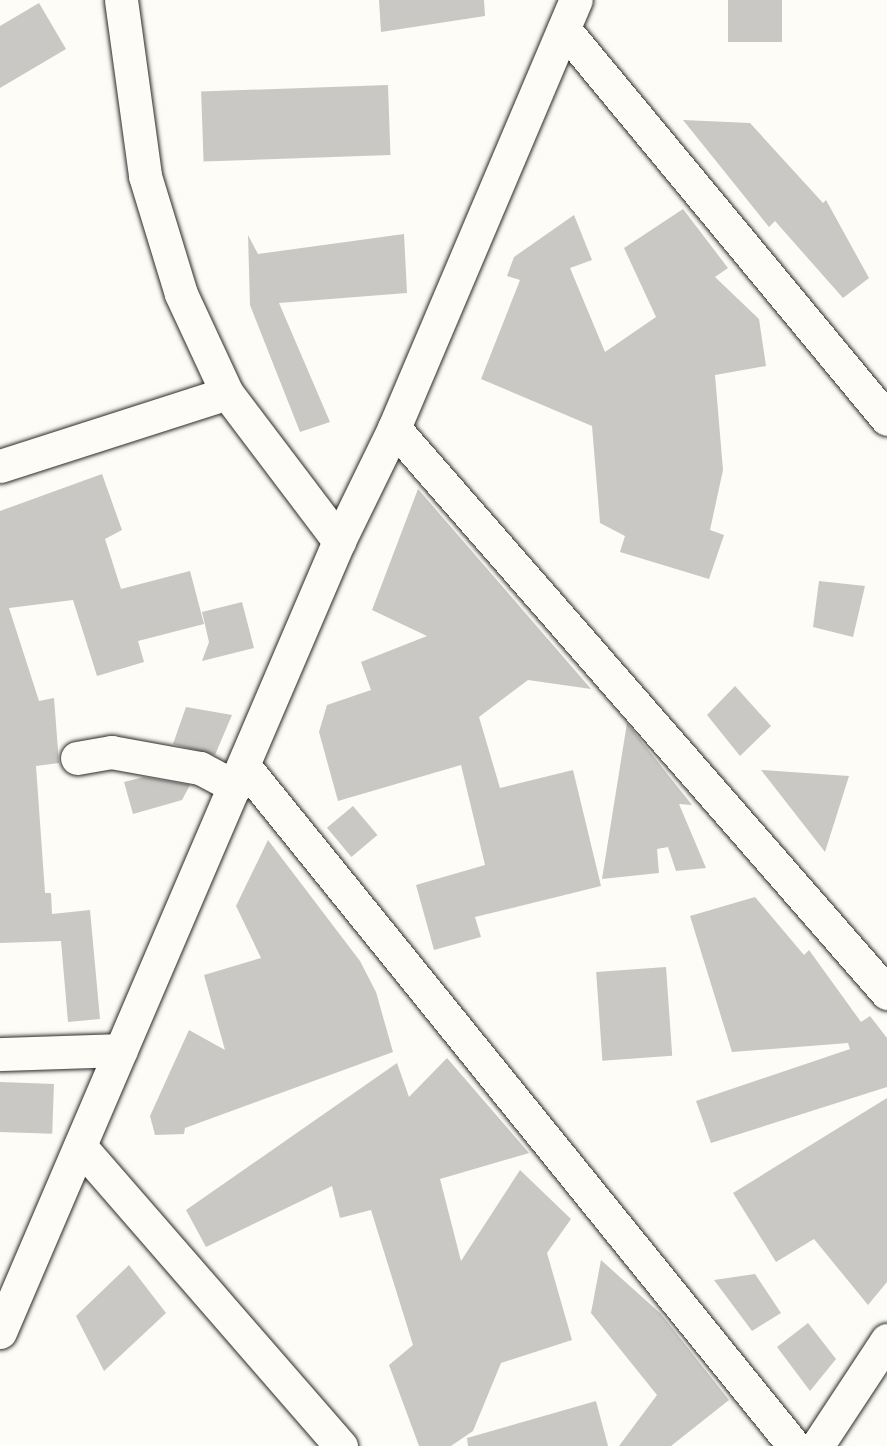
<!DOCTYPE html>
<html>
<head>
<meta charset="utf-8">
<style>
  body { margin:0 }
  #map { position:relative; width:887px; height:1446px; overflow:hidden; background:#fdfcf7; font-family:"Playpen Sans",sans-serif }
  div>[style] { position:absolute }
  .building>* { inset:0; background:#c9c8c4; transform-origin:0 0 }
  .roads { filter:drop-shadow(0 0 2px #2b2b2b) drop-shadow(0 0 2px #2b2b2b) }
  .minor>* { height:33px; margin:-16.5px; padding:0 16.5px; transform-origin:16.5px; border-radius:16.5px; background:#fdfcf7 }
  span { translate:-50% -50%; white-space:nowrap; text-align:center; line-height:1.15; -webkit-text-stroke:6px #fdfcf7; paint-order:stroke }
</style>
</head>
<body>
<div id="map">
  <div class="building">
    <i style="clip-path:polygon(379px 0,484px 0,485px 16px,381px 32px)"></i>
    <i style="left:728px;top:0;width:54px;height:42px"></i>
    <i style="clip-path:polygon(39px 3px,66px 49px,0 88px,0 26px)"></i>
    <i style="left:388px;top:85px;width:70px;height:187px;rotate:88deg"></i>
    <i style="clip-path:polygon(683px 120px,750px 123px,823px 203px,826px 200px,869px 278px,843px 298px,775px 221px,769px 227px)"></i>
    <i style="clip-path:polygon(683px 209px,728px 268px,715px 277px,759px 319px,766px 366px,715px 375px,723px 470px,710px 530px,724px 535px,709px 579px,620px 552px,625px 536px,600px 523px,592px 426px,481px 379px,520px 280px,507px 276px,514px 257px,574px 215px,592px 260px,570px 268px,605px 352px,656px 317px,624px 248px)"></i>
    <i style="clip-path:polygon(404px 234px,407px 293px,279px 303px,330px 422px,300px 432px,250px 305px,248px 235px,258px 254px)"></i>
    <i style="clip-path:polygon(102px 474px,122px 530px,105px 539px,121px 589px,190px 571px,204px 624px,138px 641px,144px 662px,97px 676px,73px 600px,9px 608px,39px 701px,54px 698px,59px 763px,36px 766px,45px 893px,51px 893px,52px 914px,90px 910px,100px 1019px,68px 1022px,61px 941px,0 943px,0 511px)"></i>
    <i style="clip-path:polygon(418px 489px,591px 689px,528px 680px,479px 717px,500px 788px,573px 770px,601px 886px,475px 917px,481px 937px,434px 950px,416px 885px,485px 865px,461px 765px,338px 801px,319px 732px,327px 705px,371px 690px,361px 662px,427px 636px,372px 610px)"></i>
    <i style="clip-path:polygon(819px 581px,865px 586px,853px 637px,813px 627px)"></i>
    <i style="clip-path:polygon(242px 602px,254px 648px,202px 661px,209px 642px,202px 612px)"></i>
    <i style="clip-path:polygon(735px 686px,771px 726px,740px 756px,707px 715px)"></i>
    <i style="clip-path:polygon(186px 707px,232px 715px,215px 755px,173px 744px)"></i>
    <i style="clip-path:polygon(627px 723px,692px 805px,679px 804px,706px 868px,676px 871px,668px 847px,657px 849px,659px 873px,602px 879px)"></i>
    <i style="clip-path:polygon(761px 770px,849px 776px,825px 852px)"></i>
    <i style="clip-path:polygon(144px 777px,190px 785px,182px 800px,133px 814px,124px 782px)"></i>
    <i style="left:353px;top:806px;width:38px;height:34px;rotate:50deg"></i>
    <i style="clip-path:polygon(268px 840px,360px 961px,376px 992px,393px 1052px,185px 1128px,184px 1134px,155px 1135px,150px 1116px,189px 1030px,225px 1050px,204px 975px,261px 958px,236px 906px)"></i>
    <i style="clip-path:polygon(755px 897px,804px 955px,809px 950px,861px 1022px,870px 1016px,887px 1038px,887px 1087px,711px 1143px,696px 1101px,850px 1049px,848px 1043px,732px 1052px,690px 916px)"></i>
    <i style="left:666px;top:967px;width:89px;height:70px;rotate:86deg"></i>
    <i style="clip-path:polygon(447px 1058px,529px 1153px,440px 1179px,461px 1261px,520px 1170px,571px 1219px,547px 1253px,572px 1340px,501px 1363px,473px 1431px,451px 1446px,419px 1446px,389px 1365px,413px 1345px,371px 1210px,340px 1218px,332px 1186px,206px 1247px,186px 1210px,397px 1063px,409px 1097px)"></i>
    <i style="left:0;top:1082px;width:54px;height:50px;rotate:2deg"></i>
    <i style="clip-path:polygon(887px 1098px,887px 1282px,868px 1305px,814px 1239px,776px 1262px,733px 1193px)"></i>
    <i style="clip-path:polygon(601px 1260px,661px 1314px,729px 1400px,671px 1446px,619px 1446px,657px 1395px,591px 1313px)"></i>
    <i style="clip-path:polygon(129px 1265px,166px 1313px,104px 1371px,76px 1316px)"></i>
    <i style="clip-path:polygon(755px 1274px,781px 1313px,752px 1331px,714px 1280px)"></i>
    <i style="clip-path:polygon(808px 1323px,836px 1359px,810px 1391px,777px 1347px)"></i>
    <i style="clip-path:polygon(596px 1401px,608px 1446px,468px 1446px,467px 1438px)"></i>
  </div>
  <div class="roads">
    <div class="minor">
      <i style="left:121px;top:0;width:178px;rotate:82.2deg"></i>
      <i style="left:145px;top:176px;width:123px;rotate:73deg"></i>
      <i style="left:181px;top:294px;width:109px;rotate:65.1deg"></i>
      <i style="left:227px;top:393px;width:186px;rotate:52.9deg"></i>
      <i style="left:564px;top:29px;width:506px;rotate:50.37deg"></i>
      <i style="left:394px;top:428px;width:750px;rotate:48.89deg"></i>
      <i style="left:0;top:466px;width:238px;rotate:-17.8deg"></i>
      <i style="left:77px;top:758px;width:35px;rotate:-10deg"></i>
      <i style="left:111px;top:752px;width:90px;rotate:10.2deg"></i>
      <i style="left:200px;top:768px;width:40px;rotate:28deg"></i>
      <i style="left:244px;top:766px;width:875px;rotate:51.03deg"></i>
      <i style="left:0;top:1054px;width:121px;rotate:-1.9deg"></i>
      <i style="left:80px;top:1146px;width:398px;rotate:49deg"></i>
      <i style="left:0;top:1332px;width:861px;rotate:-66.8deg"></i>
      <i style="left:339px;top:541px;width:126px;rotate:-64deg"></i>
      <i style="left:394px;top:428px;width:465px;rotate:-67deg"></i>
      <i style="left:817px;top:1446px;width:127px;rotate:-56.6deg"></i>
    </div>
  </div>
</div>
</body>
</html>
